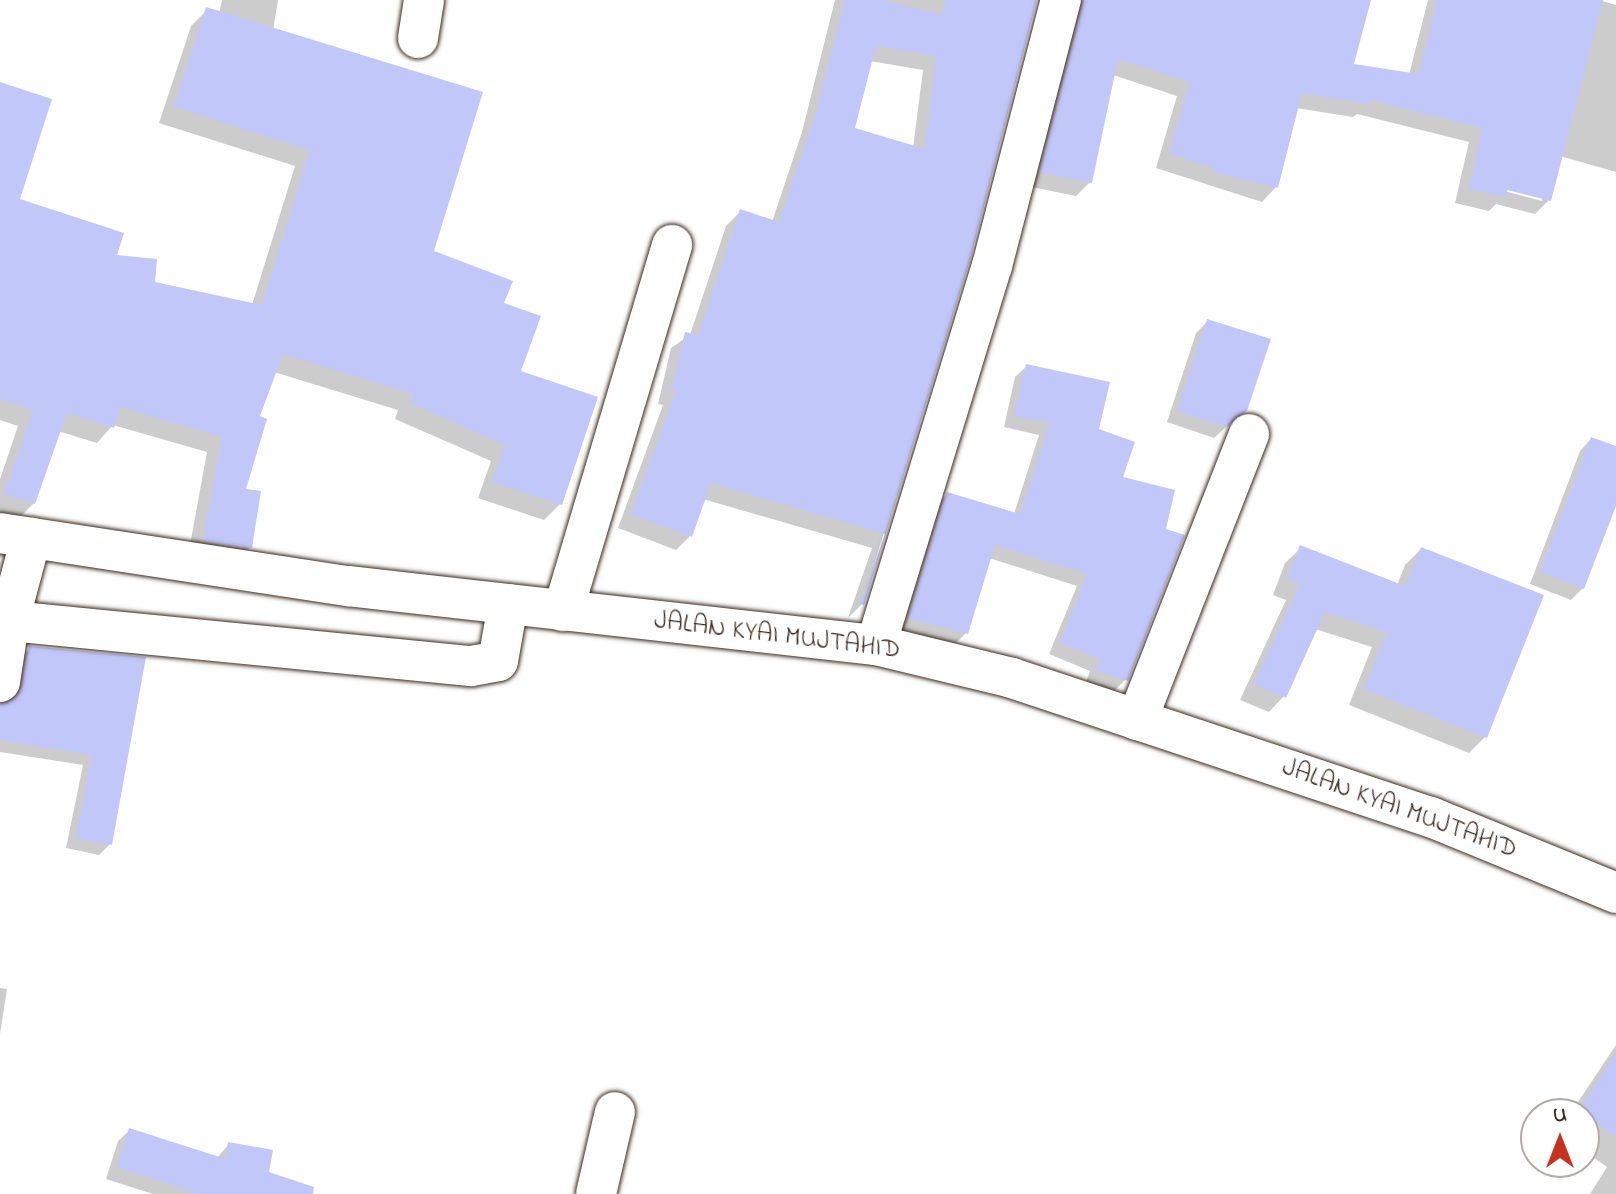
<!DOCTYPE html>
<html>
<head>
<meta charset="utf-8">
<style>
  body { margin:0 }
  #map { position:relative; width:1616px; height:1194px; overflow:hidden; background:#fff; font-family:"Indie Flower",sans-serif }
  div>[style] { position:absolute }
  .shadow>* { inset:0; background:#0003 }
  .building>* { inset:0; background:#c2c7f9 }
  .roads { filter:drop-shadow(0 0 2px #3b2a1e) drop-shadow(0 0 2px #3b2a1e) }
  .minor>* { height:40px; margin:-20px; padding:0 20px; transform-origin:20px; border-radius:20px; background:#fff }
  span { translate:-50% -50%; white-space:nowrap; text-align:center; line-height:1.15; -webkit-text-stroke:6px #fff; paint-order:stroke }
  .street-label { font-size:26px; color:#3b2a1e }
  .north { position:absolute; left:1520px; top:1098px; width:80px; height:80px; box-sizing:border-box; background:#fff; border:2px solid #b1aaa5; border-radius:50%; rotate:0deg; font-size:22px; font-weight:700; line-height:32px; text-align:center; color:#3b2a1e }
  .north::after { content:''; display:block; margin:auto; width:28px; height:36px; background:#c8321e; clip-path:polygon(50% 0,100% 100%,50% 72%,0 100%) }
</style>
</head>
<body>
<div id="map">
  <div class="shadow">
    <i style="clip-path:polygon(222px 0,278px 0,273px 31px,432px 252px,502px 304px,560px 504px,544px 520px,478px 498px,491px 461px,395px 419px,398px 410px,274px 372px,257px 418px,243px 490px,250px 547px,234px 563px,188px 556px,207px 452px,113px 425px,97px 443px,58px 431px,34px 503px,18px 519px,0 513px,0 479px,18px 426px,0 420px,0 92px,17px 201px,153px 284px,252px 305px,295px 166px,159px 123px,191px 26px,207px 10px,219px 14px)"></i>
    <i style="clip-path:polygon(evenodd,835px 0,1035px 0,968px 259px,862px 604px,848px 618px,872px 548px,703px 499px,690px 536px,676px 550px,618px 528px,663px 405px,658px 404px,671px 348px,690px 335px,726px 226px,741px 211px,772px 222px,802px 132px,835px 0,870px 61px,923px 70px,913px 148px,853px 129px,870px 61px)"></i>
    <i style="clip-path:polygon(evenodd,1064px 0,1369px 0,1352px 65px,1409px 75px,1428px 0,1599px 0,1616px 5px,1616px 172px,1560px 156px,1549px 200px,1535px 214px,1496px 204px,1489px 211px,1455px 203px,1469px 142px,1357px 114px,1353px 117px,1296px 108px,1276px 187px,1262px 202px,1156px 168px,1177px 96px,1113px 75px,1090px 182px,1076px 196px,1027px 186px,1064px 0,1498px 185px,1542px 196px,1542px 201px,1497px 189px,1498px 185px)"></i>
    <i style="clip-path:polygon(1208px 321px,1237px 417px,1214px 438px,1167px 422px,1196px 333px)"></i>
    <i style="clip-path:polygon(1027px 366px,1097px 430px,1120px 479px,1126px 679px,1114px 691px,1086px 682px,1090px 671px,1049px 654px,1077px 586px,989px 558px,966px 633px,954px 645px,898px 629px,936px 506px,947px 494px,1014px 514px,1039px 435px,1004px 427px,1015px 377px)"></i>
    <i style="clip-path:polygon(1591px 439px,1616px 448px,1616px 500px,1583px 588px,1571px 600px,1530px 584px,1580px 451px)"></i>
    <i style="clip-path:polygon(1301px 548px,1397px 585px,1405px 565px,1421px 549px,1485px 737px,1469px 753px,1349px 705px,1372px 647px,1315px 629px,1284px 696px,1269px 712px,1240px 700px,1286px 600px,1273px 595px,1285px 563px)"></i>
    <i style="clip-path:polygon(30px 648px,144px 659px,110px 844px,99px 855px,66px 848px,83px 765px,0 752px,0 705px,10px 701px,19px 659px)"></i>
    <i style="clip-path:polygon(0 988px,7px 989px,0 1034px)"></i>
    <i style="clip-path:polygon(1616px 1045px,1616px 1194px,1590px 1194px,1607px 1167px,1584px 1151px,1584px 1114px,1570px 1114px)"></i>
    <i style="clip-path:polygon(130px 1130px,217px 1158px,229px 1144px,263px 1194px,153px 1194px,106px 1179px,118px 1141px)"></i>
  </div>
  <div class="building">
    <i style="clip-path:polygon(evenodd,845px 0,883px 0,942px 15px,945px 0,1037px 0,970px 260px,864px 605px,860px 604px,885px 534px,711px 483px,692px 537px,631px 514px,676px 391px,671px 390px,685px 332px,698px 335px,740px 209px,779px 222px,815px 116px,845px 0,876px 46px,936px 56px,925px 149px,855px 128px,876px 46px)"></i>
    <i style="clip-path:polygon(1083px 0,1371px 0,1354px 64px,1419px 74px,1437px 0,1603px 0,1551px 201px,1507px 190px,1505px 197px,1469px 189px,1482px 128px,1370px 100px,1369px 104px,1302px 93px,1278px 188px,1213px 172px,1214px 168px,1169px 154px,1190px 82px,1118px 59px,1092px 183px,1040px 172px)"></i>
    <i style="clip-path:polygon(206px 7px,483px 92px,434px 251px,513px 281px,504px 303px,541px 316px,521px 371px,598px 397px,562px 505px,492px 482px,505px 445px,410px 403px,413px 394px,283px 354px,260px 416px,267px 419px,246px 489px,261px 491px,252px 548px,203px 541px,222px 437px,121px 407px,114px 428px,67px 413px,35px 504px,4px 494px,33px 410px,0 399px,0 82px,52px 99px,20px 199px,124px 233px,117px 255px,157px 259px,155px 282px,262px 305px,310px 150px,174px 107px)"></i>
    <i style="clip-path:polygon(1207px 319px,1271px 339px,1247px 411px,1227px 427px,1177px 411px)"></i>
    <i style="clip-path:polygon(1026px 364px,1110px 382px,1099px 429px,1135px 442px,1123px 477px,1175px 490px,1166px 529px,1185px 535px,1128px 681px,1096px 670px,1100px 659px,1060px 643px,1087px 574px,995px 545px,968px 634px,908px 618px,947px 492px,1020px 514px,1050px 423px,1014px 416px)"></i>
    <i style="clip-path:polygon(1591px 437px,1616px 446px,1616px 506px,1584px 589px,1540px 572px)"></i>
    <i style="clip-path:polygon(1300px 545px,1405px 586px,1421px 547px,1544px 595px,1487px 738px,1364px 689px,1387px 632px,1325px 612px,1286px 698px,1254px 684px,1300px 584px,1287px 579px)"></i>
    <i style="clip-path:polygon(29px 646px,146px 657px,112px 845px,76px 838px,92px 755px,0 740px,0 704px,18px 696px)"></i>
    <i style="clip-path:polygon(1616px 1053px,1616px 1137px,1578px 1111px)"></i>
    <i style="clip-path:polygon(129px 1128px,226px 1159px,228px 1142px,273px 1150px,269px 1172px,314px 1187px,313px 1194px,199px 1194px,117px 1167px)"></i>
  </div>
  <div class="roads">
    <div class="minor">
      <i style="left:418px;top:38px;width:38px;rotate:-81deg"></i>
      <i style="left:0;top:533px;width:352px;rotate:8.7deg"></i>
      <i style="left:348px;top:586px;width:531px;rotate:6.38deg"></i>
      <i style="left:876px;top:645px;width:140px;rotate:13.6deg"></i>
      <i style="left:1012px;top:678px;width:441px;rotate:18.4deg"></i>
      <i style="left:1431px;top:817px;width:200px;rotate:22.3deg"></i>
      <i style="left:563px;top:611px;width:382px;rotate:-73.4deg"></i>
      <i style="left:0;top:620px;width:473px;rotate:5.6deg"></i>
      <i style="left:471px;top:666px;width:27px;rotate:-10deg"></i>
      <i style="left:498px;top:661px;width:58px;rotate:-80deg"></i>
      <i style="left:876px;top:645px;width:396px;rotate:-73deg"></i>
      <i style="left:992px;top:266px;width:275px;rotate:-75.5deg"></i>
      <i style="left:0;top:682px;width:66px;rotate:-81.3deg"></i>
      <i style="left:10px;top:617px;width:82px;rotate:-75.1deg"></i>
      <i style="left:1137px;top:720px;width:307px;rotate:-68.6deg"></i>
      <i style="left:596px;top:1194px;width:84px;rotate:-77deg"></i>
    </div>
  </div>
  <div class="street-label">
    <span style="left:777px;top:637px;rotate:7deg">JALAN KYAI MUJTAHID</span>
    <span style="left:1399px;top:810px;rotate:20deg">JALAN KYAI MUJTAHID</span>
  </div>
  <div class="north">U</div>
</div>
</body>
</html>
